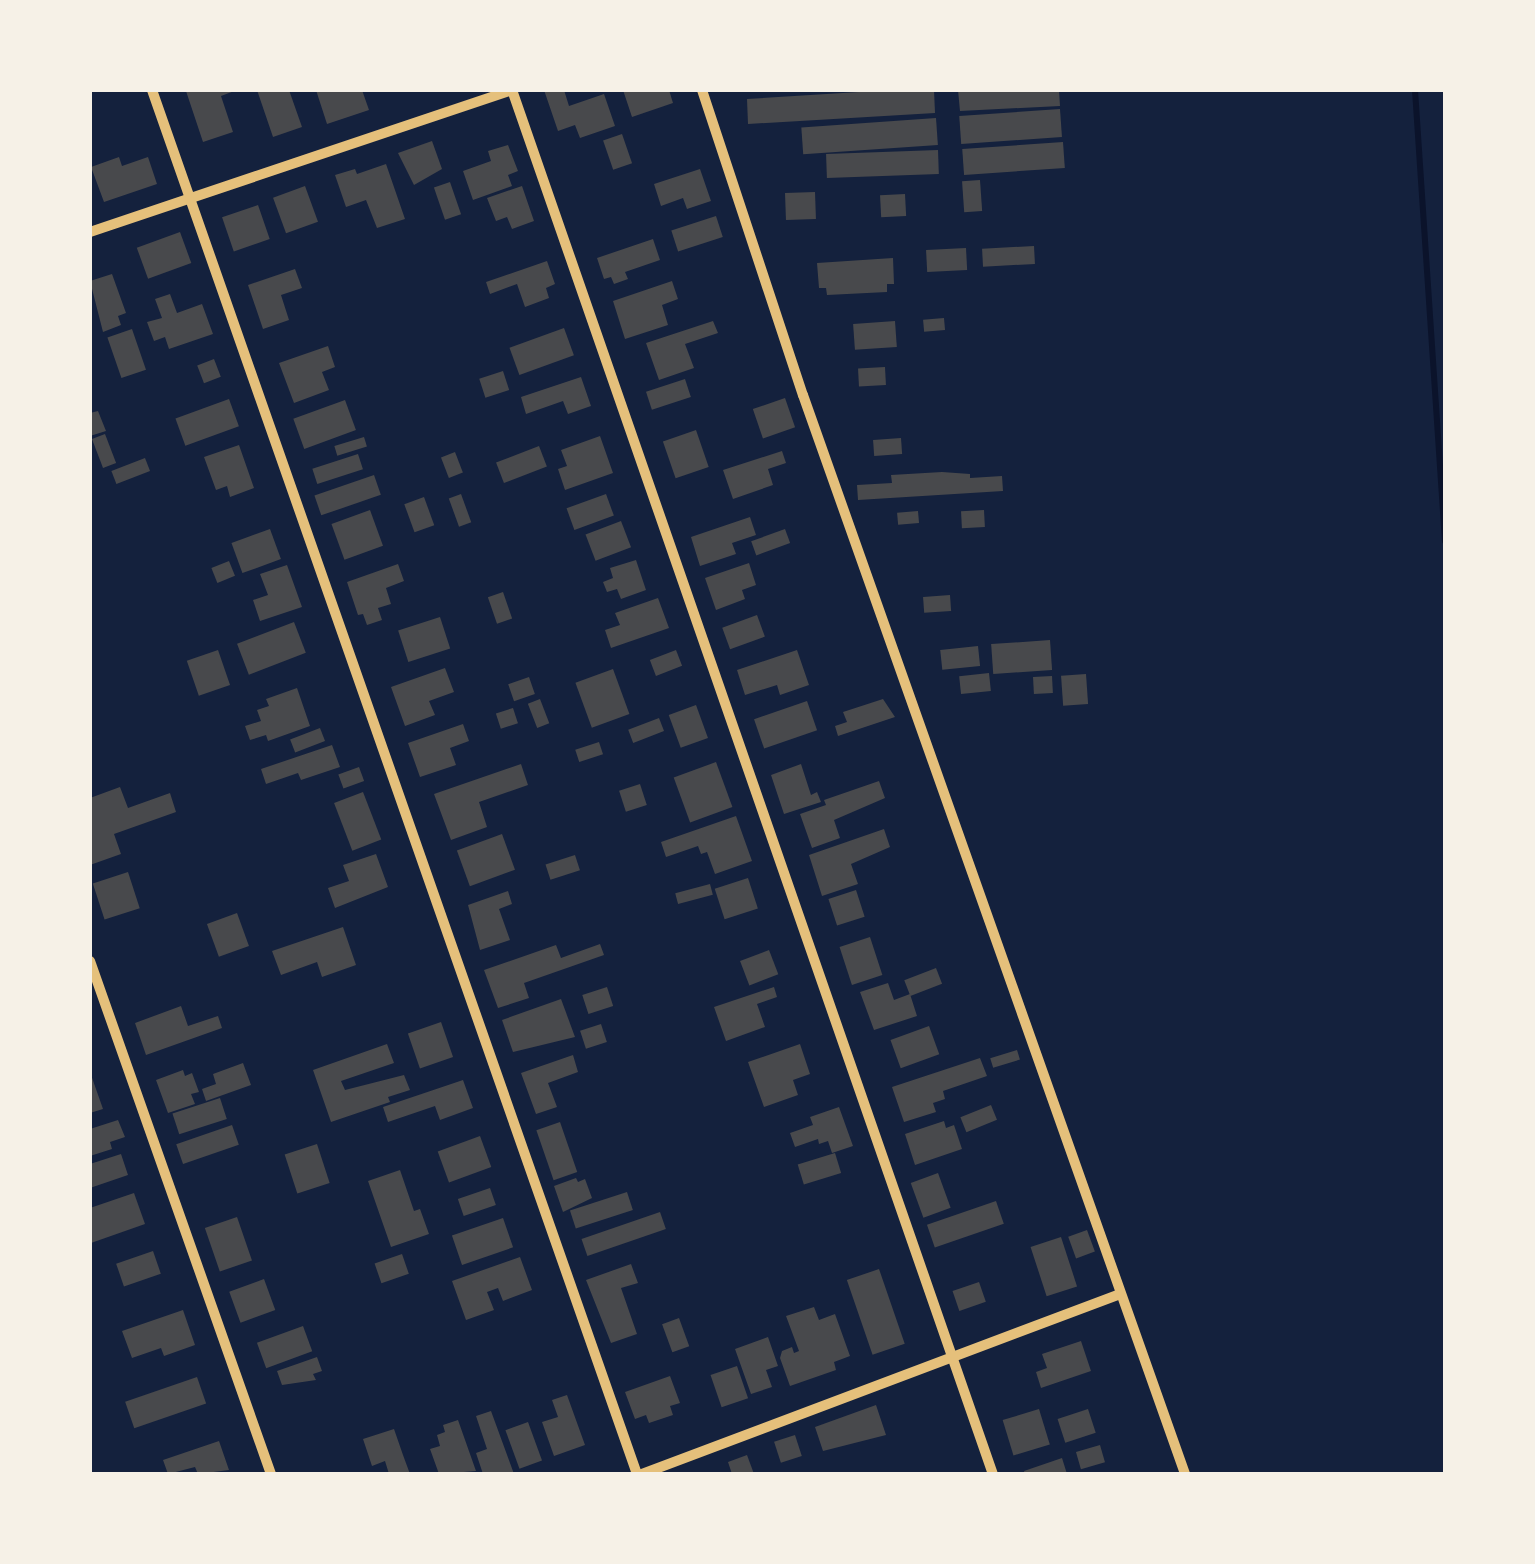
<!DOCTYPE html>
<html>
<head>
<meta charset="utf-8">
<style>
  body { margin:0 }
  #map { position:relative; width:1535px; height:1564px; overflow:hidden; background:#14213d; font-family:Commissioner,sans-serif }
  div>[style] { position:absolute }
  .stream>* { height:6px; margin:-3px; padding:0 3px; transform-origin:3px; border-radius:3px; background:#0b132b }
  .building>* { inset:0; background:#48494c; transform-origin:0 0 }
  .minor>* { height:10px; margin:-5px; padding:0 5px; transform-origin:5px; border-radius:5px; background:#e5c07b }
  span { translate:-50% -50%; white-space:nowrap; text-align:center; line-height:1.15; -webkit-text-stroke:8px #f6f1e7; paint-order:stroke }
  .frame { position:absolute; inset:0; border:92px solid #f6f1e7; pointer-events:none }
</style>
</head>
<body>
<div id="map">
  <div class="stream">
    <i style="left:1415px;top:90px;width:452px;rotate:86.2deg"></i>
  </div>
  <div class="building">
    <i style="clip-path:polygon(237px 90px,221px 96px,233px 132px,203px 142px,186px 91px)"></i>
    <i style="clip-path:polygon(257px 90px,289px 90px,302px 127px,273px 137px)"></i>
    <i style="clip-path:polygon(316px 90px,362px 90px,369px 110px,327px 124px)"></i>
    <i style="clip-path:polygon(544px 90px,564px 90px,569px 106px,604px 94px,615px 126px,580px 138px,575px 125px,558px 131px)"></i>
    <i style="clip-path:polygon(623px 90px,669px 90px,673px 103px,632px 117px)"></i>
    <i style="clip-path:polygon(891px 90px,934px 90px,935px 113px,748px 124px,747px 99px)"></i>
    <i style="clip-path:polygon(958px 90px,1059px 90px,1060px 106px,960px 111px)"></i>
    <i style="left:1060px;top:109px;width:28px;height:101px;rotate:86deg"></i>
    <i style="left:936px;top:118px;width:27px;height:135px;rotate:86deg"></i>
    <i style="left:622px;top:134px;width:31px;height:20px;rotate:71deg"></i>
    <i style="clip-path:polygon(432px 141px,442px 169px,414px 185px,398px 153px)"></i>
    <i style="left:1063px;top:142px;width:26px;height:101px;rotate:86deg"></i>
    <i style="clip-path:polygon(508px 145px,518px 171px,508px 175px,512px 186px,473px 200px,463px 171px,491px 161px,488px 151px)"></i>
    <i style="left:938px;top:150px;width:24px;height:112px;rotate:88deg"></i>
    <i style="clip-path:polygon(119px 157px,122px 166px,148px 157px,157px 184px,104px 202px,91px 167px)"></i>
    <i style="clip-path:polygon(386px 164px,405px 219px,377px 228px,366px 200px,346px 207px,335px 175px,355px 169px,357px 174px)"></i>
    <i style="clip-path:polygon(700px 169px,711px 201px,687px 209px,683px 198px,661px 206px,654px 184px)"></i>
    <i style="left:980px;top:180px;width:31px;height:18px;rotate:86deg"></i>
    <i style="left:450px;top:182px;width:34px;height:17px;rotate:71deg"></i>
    <i style="left:305px;top:186px;width:38px;height:34px;rotate:70deg"></i>
    <i style="clip-path:polygon(522px 186px,534px 221px,512px 229px,507px 217px,496px 221px,487px 198px)"></i>
    <i style="left:815px;top:192px;width:27px;height:30px;rotate:88deg"></i>
    <i style="left:905px;top:194px;width:22px;height:25px;rotate:87deg"></i>
    <i style="left:258px;top:205px;width:36px;height:38px;rotate:71deg"></i>
    <i style="left:716px;top:216px;width:22px;height:47px;rotate:72deg"></i>
    <i style="left:180px;top:232px;width:33px;height:46px;rotate:70deg"></i>
    <i style="clip-path:polygon(653px 239px,660px 260px,625px 272px,628px 279px,614px 284px,611px 277px,604px 279px,597px 258px)"></i>
    <i style="left:1034px;top:246px;width:18px;height:52px;rotate:87deg"></i>
    <i style="left:966px;top:248px;width:22px;height:40px;rotate:87deg"></i>
    <i style="clip-path:polygon(893px 258px,894px 284px,887px 284px,887px 292px,827px 295px,826px 288px,819px 288px,817px 263px)"></i>
    <i style="clip-path:polygon(547px 261px,555px 284px,546px 288px,549px 298px,525px 307px,517px 284px,490px 294px,486px 282px)"></i>
    <i style="clip-path:polygon(295px 269px,302px 288px,281px 295px,289px 320px,263px 329px,248px 285px)"></i>
    <i style="clip-path:polygon(112px 274px,126px 313px,118px 316px,121px 325px,103px 332px,90px 281px)"></i>
    <i style="clip-path:polygon(672px 281px,678px 299px,662px 305px,668px 325px,625px 339px,613px 301px)"></i>
    <i style="clip-path:polygon(170px 294px,177px 313px,202px 304px,213px 334px,169px 349px,165px 337px,154px 341px,147px 322px,162px 318px,155px 299px)"></i>
    <i style="left:944px;top:318px;width:12px;height:21px;rotate:85deg"></i>
    <i style="clip-path:polygon(713px 321px,718px 333px,685px 344px,694px 368px,659px 380px,646px 343px)"></i>
    <i style="left:895px;top:321px;width:26px;height:42px;rotate:86deg"></i>
    <i style="left:564px;top:328px;width:29px;height:58px;rotate:70deg"></i>
    <i style="left:132px;top:329px;width:43px;height:26px;rotate:71deg"></i>
    <i style="clip-path:polygon(328px 346px,335px 367px,322px 372px,329px 390px,294px 403px,279px 363px)"></i>
    <i style="left:214px;top:359px;width:19px;height:18px;rotate:69deg"></i>
    <i style="left:885px;top:367px;width:18px;height:27px;rotate:87deg"></i>
    <i style="left:503px;top:371px;width:20px;height:25px;rotate:72deg"></i>
    <i style="clip-path:polygon(581px 377px,591px 406px,568px 414px,563px 401px,526px 414px,521px 397px)"></i>
    <i style="left:685px;top:379px;width:19px;height:41px;rotate:72deg"></i>
    <i style="left:785px;top:398px;width:31px;height:34px;rotate:71deg"></i>
    <i style="left:229px;top:399px;width:29px;height:57px;rotate:70deg"></i>
    <i style="left:345px;top:400px;width:32px;height:55px;rotate:70deg"></i>
    <i style="clip-path:polygon(98px 411px,106px 431px,90px 436px,90px 413px)"></i>
    <i style="left:696px;top:430px;width:39px;height:35px;rotate:71deg"></i>
    <i style="left:105px;top:434px;width:31px;height:14px;rotate:69deg"></i>
    <i style="clip-path:polygon(600px 436px,613px 473px,565px 490px,558px 469px,567px 466px,561px 450px)"></i>
    <i style="left:364px;top:437px;width:10px;height:31px;rotate:73deg"></i>
    <i style="left:901px;top:438px;width:16px;height:28px;rotate:86deg"></i>
    <i style="clip-path:polygon(239px 445px,254px 488px,230px 497px,227px 486px,216px 490px,204px 457px)"></i>
    <i style="left:539px;top:446px;width:22px;height:46px;rotate:69deg"></i>
    <i style="clip-path:polygon(782px 451px,786px 463px,768px 469px,773px 485px,733px 499px,723px 470px)"></i>
    <i style="left:455px;top:452px;width:22px;height:15px;rotate:69deg"></i>
    <i style="left:358px;top:454px;width:16px;height:48px;rotate:72deg"></i>
    <i style="left:145px;top:458px;width:14px;height:36px;rotate:69deg"></i>
    <i style="clip-path:polygon(942px 472px,970px 474px,970px 478px,1002px 476px,1003px 491px,858px 500px,857px 485px,892px 483px,891px 475px)"></i>
    <i style="left:374px;top:475px;width:21px;height:63px;rotate:71deg"></i>
    <i style="left:461px;top:494px;width:30px;height:13px;rotate:70deg"></i>
    <i style="left:606px;top:494px;width:23px;height:42px;rotate:70deg"></i>
    <i style="left:424px;top:497px;width:30px;height:21px;rotate:70deg"></i>
    <i style="left:370px;top:510px;width:38px;height:41px;rotate:70deg"></i>
    <i style="left:984px;top:510px;width:17px;height:23px;rotate:87deg"></i>
    <i style="left:918px;top:511px;width:12px;height:21px;rotate:85deg"></i>
    <i style="clip-path:polygon(750px 517px,756px 535px,732px 543px,736px 554px,700px 566px,691px 537px)"></i>
    <i style="left:621px;top:521px;width:28px;height:38px;rotate:69deg"></i>
    <i style="left:270px;top:529px;width:32px;height:41px;rotate:70deg"></i>
    <i style="left:785px;top:529px;width:15px;height:36px;rotate:70deg"></i>
    <i style="clip-path:polygon(636px 560px,646px 590px,621px 599px,617px 589px,607px 592px,603px 582px,613px 578px,610px 568px)"></i>
    <i style="left:229px;top:561px;width:16px;height:19px;rotate:68deg"></i>
    <i style="clip-path:polygon(749px 563px,756px 585px,742px 590px,745px 599px,716px 610px,705px 578px)"></i>
    <i style="clip-path:polygon(398px 564px,404px 581px,386px 588px,391px 604px,378px 608px,382px 620px,367px 625px,363px 614px,358px 615px,347px 582px)"></i>
    <i style="clip-path:polygon(287px 565px,302px 607px,260px 621px,253px 600px,268px 595px,260px 574px)"></i>
    <i style="left:503px;top:592px;width:28px;height:16px;rotate:71deg"></i>
    <i style="left:950px;top:595px;width:16px;height:27px;rotate:86deg"></i>
    <i style="clip-path:polygon(658px 598px,669px 628px,611px 648px,605px 630px,620px 625px,615px 613px)"></i>
    <i style="left:757px;top:615px;width:23px;height:37px;rotate:70deg"></i>
    <i style="left:440px;top:617px;width:33px;height:44px;rotate:72deg"></i>
    <i style="left:294px;top:622px;width:33px;height:61px;rotate:69deg"></i>
    <i style="left:1050px;top:640px;width:30px;height:59px;rotate:86deg"></i>
    <i style="left:978px;top:646px;width:20px;height:38px;rotate:84deg"></i>
    <i style="left:218px;top:650px;width:37px;height:33px;rotate:71deg"></i>
    <i style="left:676px;top:650px;width:17px;height:28px;rotate:69deg"></i>
    <i style="clip-path:polygon(797px 650px,809px 685px,780px 695px,777px 685px,745px 695px,737px 670px)"></i>
    <i style="clip-path:polygon(445px 668px,454px 692px,429px 701px,435px 715px,405px 726px,391px 687px)"></i>
    <i style="left:613px;top:669px;width:48px;height:40px;rotate:70deg"></i>
    <i style="left:989px;top:673px;width:18px;height:30px;rotate:84deg"></i>
    <i style="left:1086px;top:674px;width:30px;height:25px;rotate:86deg"></i>
    <i style="left:1052px;top:676px;width:17px;height:19px;rotate:87deg"></i>
    <i style="left:529px;top:677px;width:18px;height:22px;rotate:71deg"></i>
    <i style="clip-path:polygon(297px 688px,310px 726px,268px 741px,266px 735px,250px 740px,245px 726px,261px 721px,257px 710px,269px 706px,266px 699px)"></i>
    <i style="left:540px;top:699px;width:26px;height:13px;rotate:69deg"></i>
    <i style="clip-path:polygon(883px 699px,895px 717px,838px 736px,835px 726px,847px 722px,843px 712px)"></i>
    <i style="left:807px;top:701px;width:31px;height:56px;rotate:71deg"></i>
    <i style="left:696px;top:705px;width:35px;height:29px;rotate:70deg"></i>
    <i style="left:513px;top:708px;width:16px;height:18px;rotate:72deg"></i>
    <i style="left:659px;top:718px;width:14px;height:33px;rotate:69deg"></i>
    <i style="clip-path:polygon(463px 724px,469px 741px,450px 748px,456px 765px,420px 777px,408px 743px)"></i>
    <i style="left:320px;top:728px;width:14px;height:32px;rotate:69deg"></i>
    <i style="left:599px;top:742px;width:13px;height:25px;rotate:72deg"></i>
    <i style="clip-path:polygon(332px 745px,340px 767px,301px 780px,298px 773px,266px 784px,261px 769px)"></i>
    <i style="left:716px;top:762px;width:48px;height:45px;rotate:70deg"></i>
    <i style="clip-path:polygon(521px 764px,528px 785px,479px 802px,487px 827px,451px 840px,434px 794px)"></i>
    <i style="clip-path:polygon(801px 764px,811px 795px,817px 792px,821px 802px,784px 814px,771px 775px)"></i>
    <i style="left:359px;top:767px;width:15px;height:22px;rotate:70deg"></i>
    <i style="clip-path:polygon(879px 781px,885px 798px,834px 820px,840px 838px,812px 848px,800px 814px,826px 805px,824px 800px)"></i>
    <i style="left:640px;top:784px;width:22px;height:22px;rotate:72deg"></i>
    <i style="clip-path:polygon(120px 787px,128px 808px,170px 793px,176px 812px,114px 834px,121px 854px,90px 865px,90px 798px)"></i>
    <i style="left:363px;top:792px;width:51px;height:31px;rotate:69deg"></i>
    <i style="clip-path:polygon(736px 816px,752px 861px,715px 874px,707px 852px,701px 854px,698px 846px,666px 857px,661px 842px)"></i>
    <i style="clip-path:polygon(884px 829px,890px 847px,851px 864px,858px 884px,822px 896px,809px 855px)"></i>
    <i style="left:502px;top:834px;width:38px;height:48px;rotate:70deg"></i>
    <i style="clip-path:polygon(376px 854px,388px 887px,335px 908px,328px 888px,349px 881px,343px 865px)"></i>
    <i style="left:575px;top:855px;width:16px;height:31px;rotate:72deg"></i>
    <i style="left:128px;top:872px;width:38px;height:37px;rotate:72deg"></i>
    <i style="left:748px;top:878px;width:32px;height:35px;rotate:72deg"></i>
    <i style="left:710px;top:884px;width:11px;height:36px;rotate:75deg"></i>
    <i style="left:856px;top:890px;width:28px;height:29px;rotate:72deg"></i>
    <i style="clip-path:polygon(508px 891px,512px 904px,499px 909px,510px 940px,480px 950px,468px 905px)"></i>
    <i style="left:237px;top:913px;width:35px;height:32px;rotate:70deg"></i>
    <i style="clip-path:polygon(343px 927px,356px 965px,322px 977px,317px 962px,281px 975px,272px 951px)"></i>
    <i style="left:870px;top:937px;width:40px;height:32px;rotate:72deg"></i>
    <i style="clip-path:polygon(600px 944px,604px 955px,524px 983px,529px 998px,498px 1008px,484px 970px,556px 945px,561px 958px)"></i>
    <i style="left:769px;top:950px;width:26px;height:31px;rotate:69deg"></i>
    <i style="left:936px;top:968px;width:17px;height:34px;rotate:69deg"></i>
    <i style="clip-path:polygon(888px 983px,894px 1000px,910px 994px,917px 1016px,874px 1030px,860px 992px)"></i>
    <i style="left:607px;top:987px;width:20px;height:26px;rotate:72deg"></i>
    <i style="clip-path:polygon(774px 987px,777px 997px,757px 1004px,765px 1027px,726px 1041px,714px 1007px)"></i>
    <i style="clip-path:polygon(561px 999px,575px 1037px,513px 1052px,502px 1020px)"></i>
    <i style="clip-path:polygon(181px 1006px,188px 1026px,218px 1016px,222px 1028px,146px 1055px,135px 1023px)"></i>
    <i style="left:441px;top:1022px;width:37px;height:35px;rotate:71deg"></i>
    <i style="left:601px;top:1024px;width:19px;height:22px;rotate:72deg"></i>
    <i style="left:929px;top:1026px;width:30px;height:41px;rotate:70deg"></i>
    <i style="clip-path:polygon(387px 1044px,394px 1063px,341px 1081px,345px 1090px,404px 1075px,410px 1090px,388px 1097px,390px 1102px,331px 1122px,313px 1070px)"></i>
    <i style="clip-path:polygon(800px 1044px,810px 1074px,793px 1080px,798px 1095px,764px 1107px,748px 1062px)"></i>
    <i style="left:1017px;top:1050px;width:10px;height:28px;rotate:73deg"></i>
    <i style="clip-path:polygon(573px 1055px,578px 1072px,548px 1083px,557px 1107px,536px 1114px,521px 1073px)"></i>
    <i style="clip-path:polygon(980px 1058px,987px 1076px,943px 1091px,945px 1099px,933px 1103px,936px 1112px,904px 1122px,892px 1087px)"></i>
    <i style="clip-path:polygon(243px 1063px,251px 1085px,206px 1101px,202px 1089px,216px 1084px,213px 1074px)"></i>
    <i style="clip-path:polygon(183px 1070px,185px 1076px,192px 1073px,199px 1092px,191px 1094px,195px 1104px,168px 1113px,156px 1080px)"></i>
    <i style="clip-path:polygon(90px 1072px,103px 1109px,90px 1113px)"></i>
    <i style="clip-path:polygon(463px 1080px,473px 1108px,440px 1120px,435px 1106px,388px 1122px,383px 1107px)"></i>
    <i style="left:220px;top:1098px;width:22px;height:50px;rotate:72deg"></i>
    <i style="left:991px;top:1105px;width:16px;height:33px;rotate:68deg"></i>
    <i style="clip-path:polygon(839px 1107px,853px 1146px,832px 1153px,828px 1141px,819px 1144px,818px 1139px,795px 1147px,790px 1133px,813px 1125px,810px 1117px)"></i>
    <i style="clip-path:polygon(118px 1120px,125px 1137px,110px 1142px,112px 1149px,90px 1156px,90px 1129px)"></i>
    <i style="clip-path:polygon(944px 1121px,946px 1128px,954px 1125px,962px 1149px,915px 1165px,905px 1134px)"></i>
    <i style="left:560px;top:1122px;width:53px;height:25px;rotate:71deg"></i>
    <i style="left:232px;top:1125px;width:21px;height:59px;rotate:71deg"></i>
    <i style="left:480px;top:1136px;width:33px;height:45px;rotate:70deg"></i>
    <i style="left:317px;top:1144px;width:41px;height:34px;rotate:72deg"></i>
    <i style="left:835px;top:1153px;width:21px;height:39px;rotate:73deg"></i>
    <i style="clip-path:polygon(121px 1154px,128px 1175px,90px 1188px,90px 1164px)"></i>
    <i style="clip-path:polygon(400px 1170px,414px 1211px,420px 1209px,429px 1234px,391px 1247px,368px 1181px)"></i>
    <i style="left:938px;top:1173px;width:37px;height:29px;rotate:70deg"></i>
    <i style="clip-path:polygon(576px 1178px,578px 1182px,585px 1179px,592px 1198px,563px 1212px,554px 1186px)"></i>
    <i style="left:490px;top:1188px;width:18px;height:34px;rotate:71deg"></i>
    <i style="left:627px;top:1192px;width:19px;height:60px;rotate:72deg"></i>
    <i style="clip-path:polygon(134px 1193px,145px 1224px,91px 1243px,90px 1208px)"></i>
    <i style="left:996px;top:1201px;width:24px;height:73px;rotate:71deg"></i>
    <i style="left:660px;top:1212px;width:18px;height:83px;rotate:71deg"></i>
    <i style="left:237px;top:1217px;width:46px;height:34px;rotate:71deg"></i>
    <i style="left:503px;top:1218px;width:31px;height:54px;rotate:71deg"></i>
    <i style="left:1087px;top:1230px;width:23px;height:20px;rotate:70deg"></i>
    <i style="left:1061px;top:1237px;width:52px;height:32px;rotate:72deg"></i>
    <i style="left:153px;top:1251px;width:24px;height:39px;rotate:71deg"></i>
    <i style="left:402px;top:1254px;width:21px;height:29px;rotate:71deg"></i>
    <i style="clip-path:polygon(520px 1257px,532px 1290px,503px 1301px,498px 1288px,487px 1292px,494px 1310px,466px 1320px,452px 1281px)"></i>
    <i style="clip-path:polygon(631px 1264px,638px 1283px,621px 1288px,637px 1334px,611px 1343px,586px 1280px)"></i>
    <i style="left:879px;top:1269px;width:79px;height:34px;rotate:71deg"></i>
    <i style="left:264px;top:1279px;width:33px;height:37px;rotate:70deg"></i>
    <i style="left:979px;top:1282px;width:21px;height:28px;rotate:71deg"></i>
    <i style="clip-path:polygon(814px 1307px,819px 1320px,835px 1314px,850px 1356px,834px 1362px,836px 1370px,790px 1386px,780px 1358px,782px 1351px,792px 1347px,794px 1353px,799px 1351px,786px 1316px)"></i>
    <i style="clip-path:polygon(183px 1310px,195px 1345px,164px 1356px,161px 1348px,132px 1358px,122px 1331px)"></i>
    <i style="left:679px;top:1318px;width:30px;height:18px;rotate:70deg"></i>
    <i style="left:303px;top:1326px;width:27px;height:49px;rotate:70deg"></i>
    <i style="clip-path:polygon(768px 1337px,778px 1366px,766px 1370px,772px 1387px,751px 1394px,735px 1349px)"></i>
    <i style="clip-path:polygon(1081px 1341px,1091px 1371px,1041px 1388px,1036px 1372px,1047px 1368px,1042px 1354px)"></i>
    <i style="clip-path:polygon(317px 1357px,322px 1371px,313px 1374px,316px 1380px,282px 1385px,277px 1371px)"></i>
    <i style="left:737px;top:1366px;width:34px;height:28px;rotate:71deg"></i>
    <i style="clip-path:polygon(670px 1376px,680px 1403px,670px 1406px,673px 1415px,649px 1423px,646px 1415px,635px 1419px,625px 1392px)"></i>
    <i style="left:197px;top:1377px;width:28px;height:76px;rotate:71deg"></i>
    <i style="clip-path:polygon(567px 1395px,585px 1445px,554px 1456px,542px 1422px,558px 1417px,552px 1400px)"></i>
    <i style="clip-path:polygon(876px 1405px,886px 1435px,823px 1451px,815px 1427px)"></i>
    <i style="left:1039px;top:1409px;width:37px;height:38px;rotate:73deg"></i>
    <i style="left:1088px;top:1409px;width:25px;height:32px;rotate:72deg"></i>
    <i style="clip-path:polygon(491px 1411px,514px 1474px,483px 1474px,476px 1453px,487px 1449px,476px 1416px)"></i>
    <i style="clip-path:polygon(458px 1420px,476px 1471px,439px 1474px,430px 1449px,440px 1446px,437px 1435px,445px 1432px,443px 1425px)"></i>
    <i style="left:528px;top:1422px;width:41px;height:24px;rotate:70deg"></i>
    <i style="clip-path:polygon(394px 1429px,403px 1455px,410px 1474px,389px 1474px,385px 1461px,372px 1466px,363px 1439px)"></i>
    <i style="left:795px;top:1435px;width:22px;height:22px;rotate:72deg"></i>
    <i style="clip-path:polygon(219px 1441px,229px 1470px,198px 1474px,195px 1467px,168px 1474px,163px 1460px)"></i>
    <i style="left:1100px;top:1445px;width:18px;height:25px;rotate:74deg"></i>
    <i style="clip-path:polygon(747px 1455px,754px 1474px,732px 1474px,728px 1462px)"></i>
    <i style="clip-path:polygon(1062px 1458px,1067px 1474px,1025px 1474px,1024px 1471px)"></i>
  </div>
  <div class="minor">
    <i style="left:152px;top:90px;width:1467px;rotate:70.69deg"></i>
    <i style="left:512px;top:90px;width:1465px;rotate:70.84deg"></i>
    <i style="left:702px;top:90px;width:321px;rotate:71.7deg"></i>
    <i style="left:803px;top:395px;width:1145px;rotate:70.5deg"></i>
    <i style="left:90px;top:232px;width:444px;rotate:-18.6deg"></i>
    <i style="left:90px;top:961px;width:544px;rotate:70.57deg"></i>
    <i style="left:642px;top:1474px;width:511px;rotate:-20.63deg"></i>
  </div>
  <div class="frame"></div>
</div>
</body>
</html>
